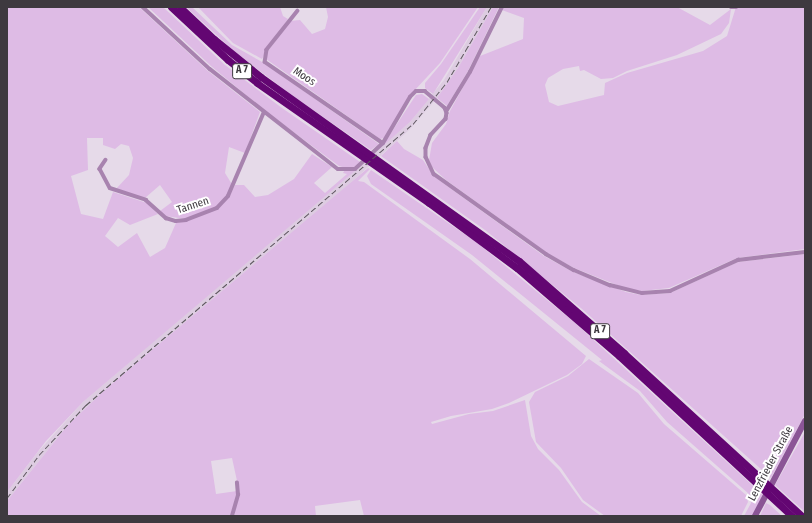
<!DOCTYPE html>
<html>
<head>
<meta charset="utf-8">
<style>
  body { margin:0 }
  #map { position:relative; width:812px; height:523px; overflow:hidden; background:#e6dae9; font-family:"Fira Sans Condensed",sans-serif }
  div>[style] { position:absolute }
  .built>* { inset:0; background:#ddcce1 }
  .green>* { inset:0; background:#debbe5 }
  .street>* { height:3.5px; margin:-1.75px; padding:0 1.75px; transform-origin:1.75px; border-radius:1.75px; background:#a883af }
  .secondary>* { height:5.5px; margin:-2.75px; padding:0 2.75px; transform-origin:2.75px; border-radius:2.75px; background:#8b5596 }
  .highway>* { height:7px; margin:-3.5px; padding:0 3.5px; transform-origin:3.5px; border-radius:3.5px; background:#630672 }
  .rail>* { height:1px; margin-top:-0.5px; transform-origin:0; background:repeating-linear-gradient(90deg,#5d565e 0 6px,transparent 0 9px) }
  span { translate:-50% -50%; white-space:nowrap; text-align:center; line-height:1.15; -webkit-text-stroke:4px #fff; paint-order:stroke }
  .shield-label span { padding:1px 3px; background:#fff; border:1px solid; border-radius:3px; -webkit-text-stroke-width:0 }
  .shield-label { font-size:10px; color:#3e393f; font-weight:700 }
  .street-label { font-size:11px; color:#3e393f }
  .frame { position:absolute; inset:0; border:8px solid #3e393f; pointer-events:none }
</style>
</head>
<body>
<div id="map">
  <div class="built">
    <i style="clip-path:polygon(487px 7px,493px 7px,458px 68px,437px 98px,409px 130px,345px 188px,107px 388px,68px 425px,7px 501px,7px 492px,37px 453px,83px 402px,410px 122px,444px 80px)"></i>
  </div>
  <div class="green">
    <i style="clip-path:polygon(7px 7px,139px 7px,208px 71px,260px 112px,245px 153px,229px 147px,225px 173px,233px 186px,228px 195px,216px 207px,185px 219px,166px 216px,160px 211px,172px 202px,160px 185px,145px 198px,115px 190px,129px 175px,133px 158px,129px 146px,121px 144px,115px 149px,103px 145px,103px 138px,87px 138px,88px 170px,71px 176px,81px 214px,103px 219px,113px 192px,147px 203px,158px 214px,130px 225px,118px 218px,105px 236px,118px 247px,137px 233px,150px 257px,165px 248px,176px 223px,217px 209px,229px 197px,235px 185px,244px 185px,255px 197px,268px 195px,294px 179px,312px 154px,332px 167px,314px 183px,325px 193px,347px 174px,343px 173px,346px 168px,339px 166px,264px 110px,211px 66px,148px 7px,163px 7px,225px 65px,282px 108px,363px 164px,83px 402px,46px 441px,7px 492px)"></i>
    <i style="clip-path:polygon(186px 7px,192px 7px,232px 45px,264px 63px,379px 144px,371px 150px,293px 96px,235px 52px)"></i>
    <i style="clip-path:polygon(198px 7px,280px 7px,283px 16px,288px 19px,262px 59px,233px 43px)"></i>
    <i style="clip-path:polygon(326px 7px,478px 7px,440px 63px,414px 91px,384px 138px,380px 139px,266px 59px,268px 51px,290px 21px,300px 20px,312px 34px,325px 29px,328px 17px)"></i>
    <i style="clip-path:polygon(480px 7px,487px 7px,433px 94px,425px 88px,425px 83px,441px 64px)"></i>
    <i style="clip-path:polygon(493px 7px,499px 7px,468px 71px,447px 106px,437px 98px,458px 68px)"></i>
    <i style="clip-path:polygon(503px 7px,677px 7px,710px 25px,731px 9px,729px 23px,721px 34px,677px 55px,627px 71px,613px 78px,601px 79px,584px 70px,580px 71px,579px 66px,563px 69px,548px 78px,545px 85px,549px 102px,558px 106px,604px 95px,605px 83px,627px 73px,703px 51px,727px 36px,736px 7px,805px 7px,805px 249px,737px 258px,669px 288px,642px 291px,627px 289px,574px 268px,547px 253px,446px 180px,432px 167px,429px 160px,432px 143px,446px 124px,450px 111px,480px 56px,523px 39px,524px 18px,502px 10px)"></i>
    <i style="clip-path:polygon(422px 94px,429px 99px,410px 122px,376px 152px,387px 139px,416px 95px)"></i>
    <i style="clip-path:polygon(397px 141px,404px 149px,423px 160px,433px 175px,443px 183px,544px 256px,573px 272px,626px 292px,641px 295px,670px 293px,738px 262px,805px 254px,805px 414px,771px 478px,582px 309px,485px 230px,381px 156px)"></i>
    <i style="clip-path:polygon(368px 168px,370px 169px,358px 181px,364px 182px,470px 259px,586px 356px,582px 364px,567px 375px,509px 403px,492px 409px,451px 416px,431px 422px,432px 424px,469px 414px,493px 411px,525px 400px,531px 436px,538px 449px,559px 470px,582px 502px,601px 516px,364px 516px,360px 500px,315px 506px,316px 516px,331px 516px,234px 516px,239px 490px,232px 458px,211px 461px,216px 494px,237px 491px,231px 516px,7px 516px,7px 501px,68px 425px,107px 388px)"></i>
    <i style="clip-path:polygon(371px 170px,476px 242px,574px 322px,763px 495px,752px 516px,744px 516px,751px 503px,749px 494px,667px 422px,640px 391px,599px 361px,602px 360px,472px 255px,371px 184px,367px 176px)"></i>
    <i style="clip-path:polygon(589px 359px,638px 393px,664px 424px,746px 495px,748px 502px,741px 516px,605px 516px,583px 500px,561px 468px,536px 442px,529px 402px,535px 392px,568px 376px)"></i>
    <i style="clip-path:polygon(805px 432px,805px 512px,775px 485px)"></i>
    <i style="clip-path:polygon(766px 503px,770px 505px,782px 516px,760px 516px)"></i>
  </div>
  <div class="street">
    <i style="left:143px;top:7px;width:91px;rotate:42.8deg"></i>
    <i style="left:210px;top:69px;width:162px;rotate:38deg"></i>
    <i style="left:338px;top:169px;width:17px"></i>
    <i style="left:355px;top:169px;width:38px;rotate:-43deg"></i>
    <i style="left:383px;top:143px;width:53px;rotate:-59.6deg"></i>
    <i style="left:410px;top:97px;width:8px;rotate:-45deg"></i>
    <i style="left:416px;top:91px;width:9px"></i>
    <i style="left:425px;top:91px;width:26px;rotate:40deg"></i>
    <i style="left:445px;top:108px;width:5px;rotate:68deg"></i>
    <i style="left:447px;top:113px;width:6px;rotate:99deg"></i>
    <i style="left:446px;top:119px;width:22px;rotate:133deg"></i>
    <i style="left:431px;top:135px;width:14px;rotate:111deg"></i>
    <i style="left:426px;top:148px;width:9px;rotate:90deg"></i>
    <i style="left:426px;top:157px;width:19px;rotate:65deg"></i>
    <i style="left:434px;top:174px;width:138px;rotate:35.5deg"></i>
    <i style="left:546px;top:254px;width:32px;rotate:30deg"></i>
    <i style="left:574px;top:270px;width:39px;rotate:23deg"></i>
    <i style="left:610px;top:285px;width:33px;rotate:14deg"></i>
    <i style="left:642px;top:293px;width:28px;rotate:-4deg"></i>
    <i style="left:670px;top:291px;width:75px;rotate:-24.5deg"></i>
    <i style="left:738px;top:260px;width:67px;rotate:-6.8deg"></i>
    <i style="left:731px;top:7px;width:5px"></i>
    <i style="left:298px;top:11px;width:50px;rotate:128.5deg"></i>
    <i style="left:267px;top:50px;width:12px;rotate:99deg"></i>
    <i style="left:265px;top:62px;width:143px;rotate:34.5deg"></i>
    <i style="left:447px;top:110px;width:44px;rotate:-58.8deg"></i>
    <i style="left:470px;top:72px;width:72px;rotate:-63.8deg"></i>
    <i style="left:106px;top:160px;width:11px;rotate:124deg"></i>
    <i style="left:100px;top:169px;width:21px;rotate:62deg"></i>
    <i style="left:110px;top:188px;width:38px;rotate:18deg"></i>
    <i style="left:146px;top:200px;width:27px;rotate:42deg"></i>
    <i style="left:166px;top:218px;width:10px;rotate:17deg"></i>
    <i style="left:176px;top:221px;width:10px;rotate:-6deg"></i>
    <i style="left:186px;top:220px;width:33px;rotate:-21deg"></i>
    <i style="left:217px;top:208px;width:16px;rotate:-47deg"></i>
    <i style="left:228px;top:196px;width:91px;rotate:-66.8deg"></i>
    <i style="left:232px;top:516px;width:22px;rotate:-74deg"></i>
    <i style="left:238px;top:495px;width:12px;rotate:-95deg"></i>
  </div>
  <div class="secondary">
    <i style="left:755px;top:516px;width:107px;rotate:-62.2deg"></i>
  </div>
  <div class="highway">
    <i style="left:171px;top:7px;width:78px;rotate:42.9deg"></i>
    <i style="left:228px;top:60px;width:37px;rotate:38deg"></i>
    <i style="left:257px;top:83px;width:210px;rotate:34.9deg"></i>
    <i style="left:429px;top:203px;width:109px;rotate:36.5deg"></i>
    <i style="left:517px;top:268px;width:135px;rotate:40.8deg"></i>
    <i style="left:619px;top:356px;width:236px;rotate:42.8deg"></i>
    <i style="left:180px;top:7px;width:47px;rotate:43.3deg"></i>
    <i style="left:214px;top:39px;width:60px;rotate:39deg"></i>
    <i style="left:261px;top:77px;width:317px;rotate:35.5deg"></i>
    <i style="left:519px;top:261px;width:140px;rotate:41.2deg"></i>
    <i style="left:624px;top:353px;width:241px;rotate:42.5deg"></i>
  </div>
  <div class="rail">
    <i style="left:7px;top:498px;width:54px;rotate:-53.3deg"></i>
    <i style="left:39px;top:455px;width:69px;rotate:-46.8deg"></i>
    <i style="left:86px;top:405px;width:431px;rotate:-40.7deg"></i>
    <i style="left:413px;top:124px;width:54px;rotate:-51deg"></i>
    <i style="left:447px;top:82px;width:87px;rotate:-59.6deg"></i>
  </div>
  <div class="shield-label">
    <span style="left:242px;top:71px">A 7</span>
    <span style="left:600px;top:331px">A 7</span>
  </div>
  <div class="street-label">
    <span style="left:304px;top:77px;rotate:33deg">Moos</span>
    <span style="left:193px;top:206px;rotate:-18deg">Tannen</span>
    <span style="left:771px;top:464px;rotate:-62deg">Lenzfrieder Straße</span>
  </div>
  <div class="frame"></div>
</div>
</body>
</html>
